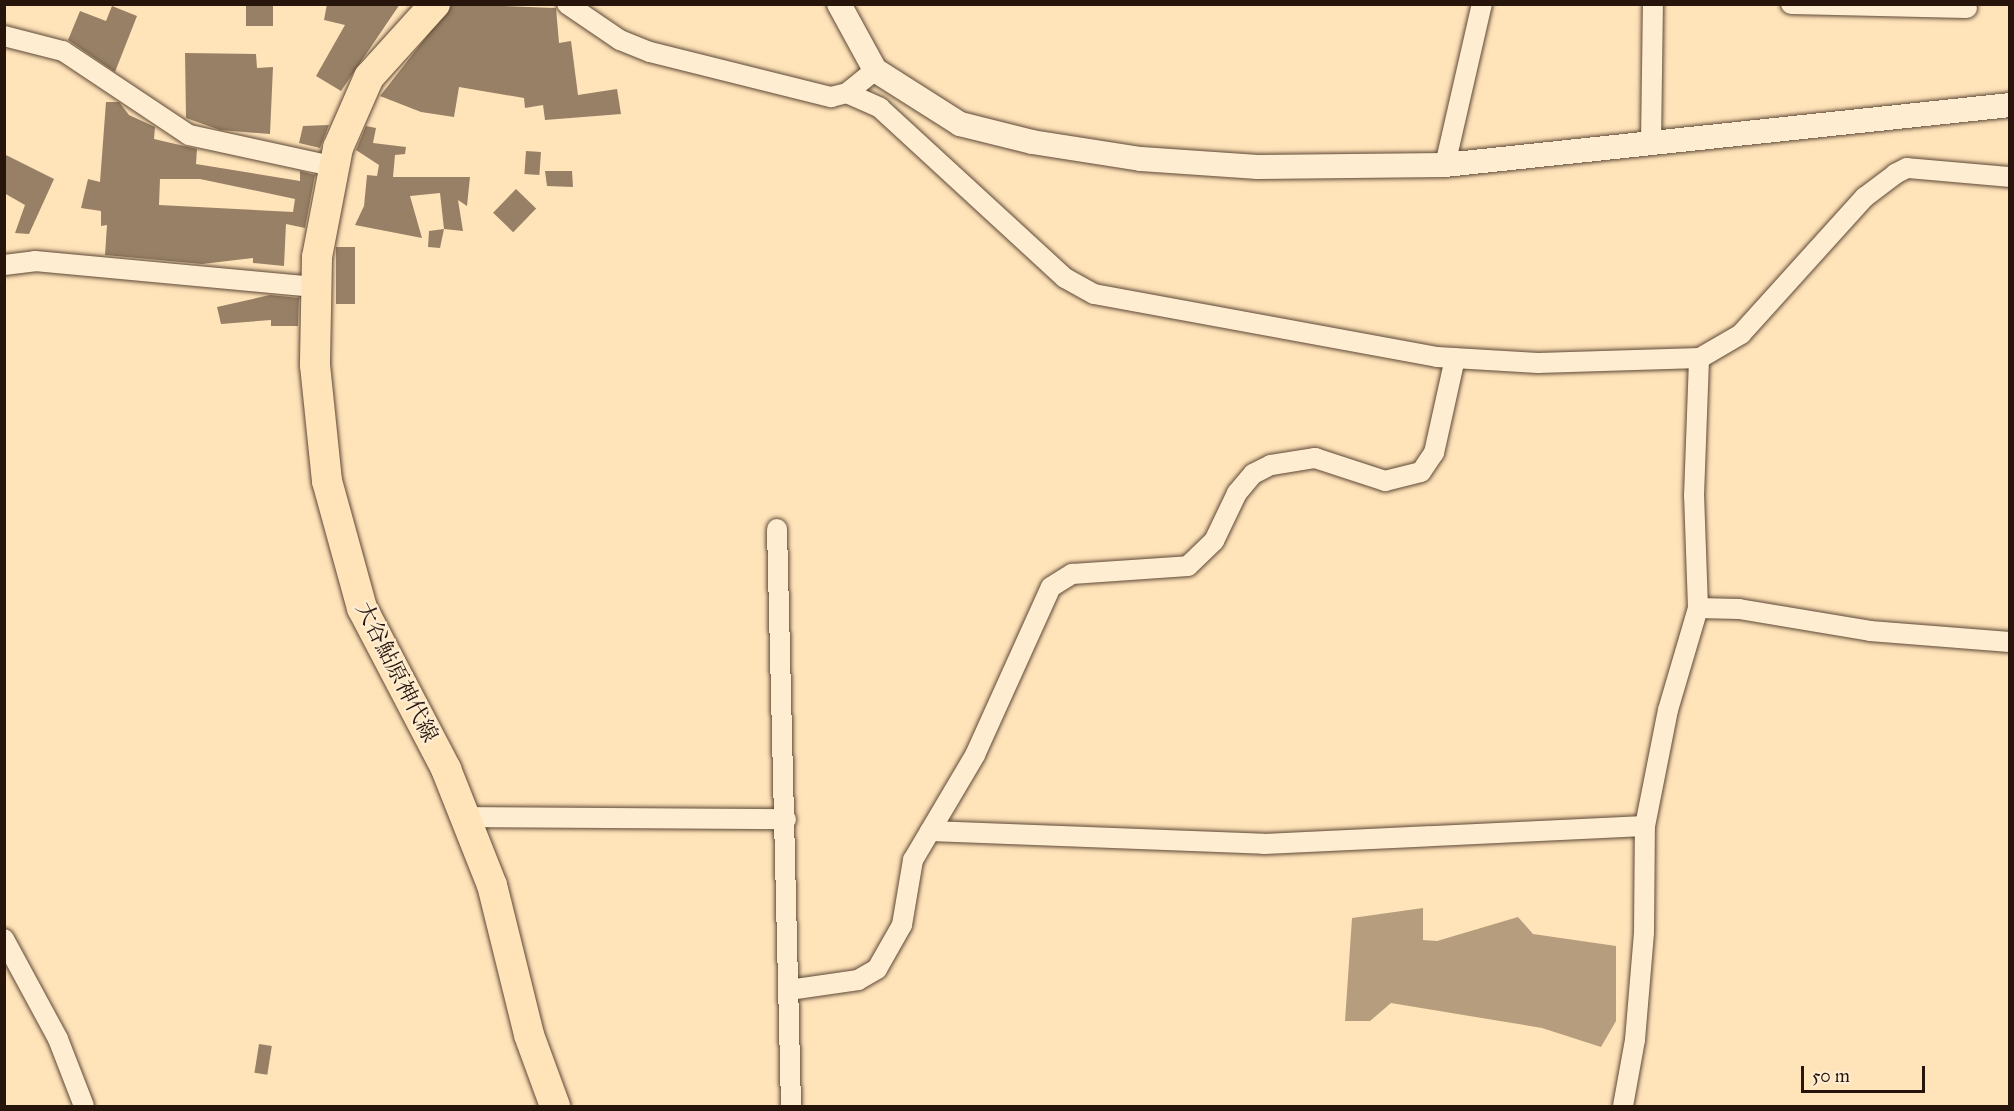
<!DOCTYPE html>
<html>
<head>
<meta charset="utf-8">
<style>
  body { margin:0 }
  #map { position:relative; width:2014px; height:1111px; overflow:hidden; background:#ffe3b9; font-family:"IM FELL Great Primer","Noto Serif JP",serif }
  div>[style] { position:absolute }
  .water>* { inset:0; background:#b69d7e }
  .building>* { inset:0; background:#978065; transform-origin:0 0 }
  .roads { filter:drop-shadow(0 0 2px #5d4836) drop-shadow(0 0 2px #5d4836) }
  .minor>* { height:20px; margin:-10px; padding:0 10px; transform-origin:10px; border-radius:10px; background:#ffedd2 }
  .tertiary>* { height:24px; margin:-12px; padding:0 12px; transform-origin:12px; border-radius:12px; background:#ffedd2 }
  .primary>* { height:30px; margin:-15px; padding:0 15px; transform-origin:15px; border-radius:15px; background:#ffe3b9 }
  span { translate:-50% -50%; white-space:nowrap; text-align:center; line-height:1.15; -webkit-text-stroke:4.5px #ffedd2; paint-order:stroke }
  .street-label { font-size:22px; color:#27140b }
  .frame { position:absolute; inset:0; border:6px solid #27140b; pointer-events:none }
  .scale { position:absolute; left:1801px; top:1066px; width:124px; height:27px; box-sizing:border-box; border:3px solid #27140b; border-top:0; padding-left:8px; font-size:18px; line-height:21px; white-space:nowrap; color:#27140b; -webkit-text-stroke:4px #ffedd2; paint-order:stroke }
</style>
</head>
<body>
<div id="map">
  <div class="water">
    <i style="clip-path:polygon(1423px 908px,1423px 940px,1437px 941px,1518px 917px,1533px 934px,1616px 946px,1616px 1021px,1601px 1047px,1542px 1028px,1391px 1003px,1370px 1021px,1345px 1021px,1352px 918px)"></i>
  </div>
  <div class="building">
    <i style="left:246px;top:4px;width:27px;height:22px"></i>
    <i style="clip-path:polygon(327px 4px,400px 4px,341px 91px,316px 76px,345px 25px,324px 20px)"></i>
    <i style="clip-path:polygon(452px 4px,556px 8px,559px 43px,571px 41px,578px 95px,617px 89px,621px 114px,545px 120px,543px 105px,525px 108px,524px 98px,459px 87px,454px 117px,421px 112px,380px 96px)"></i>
    <i style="clip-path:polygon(112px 6px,137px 16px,115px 72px,68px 40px,80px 11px,106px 21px)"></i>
    <i style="clip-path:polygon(185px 53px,256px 54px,257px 68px,273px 67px,270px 134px,220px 130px,186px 118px)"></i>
    <i style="clip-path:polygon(evenodd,106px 102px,119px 102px,129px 115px,155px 127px,154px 139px,197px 149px,196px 164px,300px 181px,300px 171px,315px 175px,305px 228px,286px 224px,284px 266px,253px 263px,253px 258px,202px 264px,105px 255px,107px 225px,101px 226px,101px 211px,81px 208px,88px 179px,100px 182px,106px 102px,160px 179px,200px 179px,295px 199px,293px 212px,159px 205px,160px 179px)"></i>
    <i style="clip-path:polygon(329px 125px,320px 148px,299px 143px,303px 126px)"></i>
    <i style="clip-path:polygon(366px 126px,376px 128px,373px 143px,406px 147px,405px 154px,395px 155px,393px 177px,470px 177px,467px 206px,458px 200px,463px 231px,444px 229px,440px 193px,410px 196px,422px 238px,355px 225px,364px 206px,367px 175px,377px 176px,379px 165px,356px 150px)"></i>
    <i style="left:526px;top:151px;width:15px;height:23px;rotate:4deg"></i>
    <i style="clip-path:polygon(4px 154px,54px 179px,29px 234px,15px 233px,25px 205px,4px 193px)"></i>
    <i style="clip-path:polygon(545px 171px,572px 171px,573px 187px,547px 186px)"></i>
    <i style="left:516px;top:189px;width:28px;height:33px;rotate:44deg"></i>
    <i style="clip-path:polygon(444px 229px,440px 248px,428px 247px,429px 231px)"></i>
    <i style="left:336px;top:247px;width:19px;height:57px"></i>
    <i style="clip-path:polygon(270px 295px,299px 298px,298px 326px,271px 326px,271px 320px,221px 324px,217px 307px)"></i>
    <i style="left:259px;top:1044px;width:13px;height:29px;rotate:9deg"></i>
  </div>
  <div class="roads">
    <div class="minor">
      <i style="left:567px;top:4px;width:64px;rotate:34.2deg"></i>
      <i style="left:620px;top:40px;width:32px;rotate:22deg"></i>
      <i style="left:650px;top:52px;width:187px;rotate:14deg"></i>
      <i style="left:831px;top:97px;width:16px;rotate:-14deg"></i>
      <i style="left:847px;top:93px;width:36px;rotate:-39deg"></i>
      <i style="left:1791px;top:4px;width:176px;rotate:1.3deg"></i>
      <i style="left:4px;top:36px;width:61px;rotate:14.3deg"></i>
      <i style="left:63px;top:51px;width:151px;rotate:33.7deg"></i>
      <i style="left:189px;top:135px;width:150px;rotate:12.3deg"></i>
      <i style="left:847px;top:93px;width:36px;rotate:24deg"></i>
      <i style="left:880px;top:108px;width:251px;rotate:42.6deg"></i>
      <i style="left:1065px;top:278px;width:33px;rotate:29deg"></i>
      <i style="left:1094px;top:294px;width:349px;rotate:10.4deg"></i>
      <i style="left:1437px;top:357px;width:101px;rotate:3.4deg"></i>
      <i style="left:1538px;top:363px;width:162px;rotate:-1.8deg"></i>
      <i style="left:1700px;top:358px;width:48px;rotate:-30.3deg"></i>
      <i style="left:1741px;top:334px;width:185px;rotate:-47.9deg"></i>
      <i style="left:1865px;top:197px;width:38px;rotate:-37deg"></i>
      <i style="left:1895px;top:174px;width:13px;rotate:-27deg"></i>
      <i style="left:1907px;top:168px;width:103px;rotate:5deg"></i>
      <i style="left:1651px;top:143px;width:139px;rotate:-89.2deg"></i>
      <i style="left:1445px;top:165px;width:165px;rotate:-77.1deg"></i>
      <i style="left:4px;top:265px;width:31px;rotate:-7deg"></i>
      <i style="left:35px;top:261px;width:281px;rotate:5.3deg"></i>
      <i style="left:777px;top:529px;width:577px;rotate:88.61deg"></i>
      <i style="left:1698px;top:608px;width:41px;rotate:1.4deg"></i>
      <i style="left:1739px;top:609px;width:133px;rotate:9.5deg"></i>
      <i style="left:1870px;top:631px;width:140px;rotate:4.5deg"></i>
      <i style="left:466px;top:817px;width:320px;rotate:0.4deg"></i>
      <i style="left:930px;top:831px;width:334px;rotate:2.2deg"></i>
      <i style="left:1264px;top:844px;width:381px;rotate:-2.7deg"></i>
      <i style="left:4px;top:939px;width:114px;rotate:61.6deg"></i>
      <i style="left:58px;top:1039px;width:72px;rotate:68.8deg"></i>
      <i style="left:789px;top:990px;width:70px;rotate:-8.2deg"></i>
      <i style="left:858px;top:980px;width:22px;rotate:-30deg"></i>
      <i style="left:877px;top:969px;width:51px;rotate:-60.4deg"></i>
      <i style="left:902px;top:925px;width:66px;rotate:-80.4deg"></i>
      <i style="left:913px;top:860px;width:122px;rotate:-59.4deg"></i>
      <i style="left:975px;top:755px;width:184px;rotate:-65.7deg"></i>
      <i style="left:1051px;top:587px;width:25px;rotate:-32deg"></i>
      <i style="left:1072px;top:574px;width:116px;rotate:-3.9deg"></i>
      <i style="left:1188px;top:566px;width:36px;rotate:-44deg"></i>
      <i style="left:1214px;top:541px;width:53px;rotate:-64.4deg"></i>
      <i style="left:1237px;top:493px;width:25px;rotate:-50deg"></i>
      <i style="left:1253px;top:474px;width:20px;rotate:-27deg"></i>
      <i style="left:1271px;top:465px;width:45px;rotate:-9deg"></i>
      <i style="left:1315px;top:458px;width:74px;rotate:18.2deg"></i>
      <i style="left:1385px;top:481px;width:37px;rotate:-14deg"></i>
      <i style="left:1421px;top:472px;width:23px;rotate:-56deg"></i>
      <i style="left:1434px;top:453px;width:97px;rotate:-77.5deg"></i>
      <i style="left:1623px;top:1106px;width:67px;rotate:-79.7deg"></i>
      <i style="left:1635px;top:1040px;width:108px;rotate:-85.2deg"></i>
      <i style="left:1644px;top:932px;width:106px;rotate:-89.5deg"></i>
      <i style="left:1645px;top:826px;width:118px;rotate:-78.8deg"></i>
      <i style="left:1668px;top:710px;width:106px;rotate:-73.6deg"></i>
      <i style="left:1698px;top:608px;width:112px;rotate:-92deg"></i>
      <i style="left:1694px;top:496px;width:138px;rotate:-87.9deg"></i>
    </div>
    <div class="tertiary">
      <i style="left:839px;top:4px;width:75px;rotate:61.4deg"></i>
      <i style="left:875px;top:70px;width:101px;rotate:32.4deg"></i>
      <i style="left:960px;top:124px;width:74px;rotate:14deg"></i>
      <i style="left:1032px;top:142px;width:110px;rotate:8.9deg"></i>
      <i style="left:1141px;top:159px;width:117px;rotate:3.9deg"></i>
      <i style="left:1258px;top:167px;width:187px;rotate:-0.6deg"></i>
      <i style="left:1445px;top:165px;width:568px;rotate:-6.06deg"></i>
    </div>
    <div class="primary">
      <i style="left:435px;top:4px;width:98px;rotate:132.1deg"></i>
      <i style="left:369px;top:77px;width:77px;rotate:113.6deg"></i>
      <i style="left:338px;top:148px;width:111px;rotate:100.9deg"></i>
      <i style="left:317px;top:257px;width:108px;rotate:91.1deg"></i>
      <i style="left:315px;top:365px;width:117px;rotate:84.1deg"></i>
      <i style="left:327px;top:481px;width:132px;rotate:74.6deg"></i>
      <i style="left:362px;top:608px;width:182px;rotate:62.4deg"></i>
      <i style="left:446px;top:769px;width:125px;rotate:68.4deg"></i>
      <i style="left:492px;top:885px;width:154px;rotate:76.1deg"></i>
      <i style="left:529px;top:1035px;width:76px;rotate:69.9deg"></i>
    </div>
  </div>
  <div class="street-label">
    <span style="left:397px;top:672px;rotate:63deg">大谷鮎原神代線</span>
  </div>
  <div class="frame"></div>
  <div class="scale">50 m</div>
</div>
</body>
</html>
